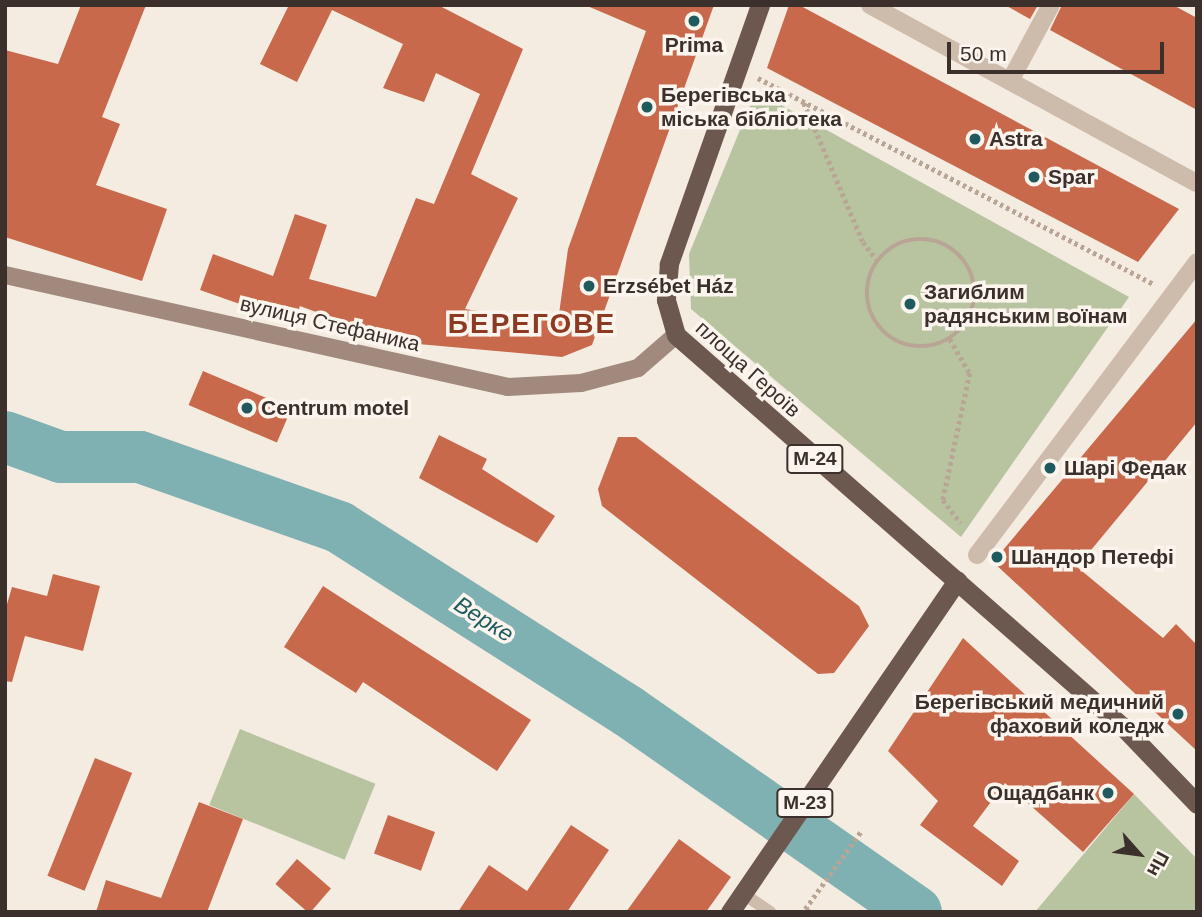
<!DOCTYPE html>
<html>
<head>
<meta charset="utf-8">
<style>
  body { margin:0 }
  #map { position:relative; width:1202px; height:917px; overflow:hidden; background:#f4ebe1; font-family:Helvetica,sans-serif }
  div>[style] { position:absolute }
  .green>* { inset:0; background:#b8c4a0; transform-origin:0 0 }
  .river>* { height:52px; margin:-26px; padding:0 26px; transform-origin:26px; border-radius:26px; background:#7fb0b2 }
  .building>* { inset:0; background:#c8694b; transform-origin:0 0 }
  .path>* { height:4.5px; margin-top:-2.25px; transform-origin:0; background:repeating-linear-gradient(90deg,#b9a596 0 3.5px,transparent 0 7px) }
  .path>.ring { margin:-2.25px; padding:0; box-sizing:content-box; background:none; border:4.5px solid #b9a596; border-radius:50% }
  .service>* { height:12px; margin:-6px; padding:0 6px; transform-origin:6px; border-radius:6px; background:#cdbbac }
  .pedestrian>* { height:18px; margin:-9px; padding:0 9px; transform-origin:9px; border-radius:9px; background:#cdbbac }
  .minor>* { height:18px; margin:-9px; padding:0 9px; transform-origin:9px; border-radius:9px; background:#cdbbac }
  .secondary>* { height:18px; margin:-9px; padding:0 9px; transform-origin:9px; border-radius:9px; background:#a18a7d }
  .trunk>* { height:19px; margin:-9.5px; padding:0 9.5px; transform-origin:9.5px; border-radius:9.5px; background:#6c584f }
  .dots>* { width:19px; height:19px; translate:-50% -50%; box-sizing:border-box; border:4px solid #fbf5ee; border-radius:50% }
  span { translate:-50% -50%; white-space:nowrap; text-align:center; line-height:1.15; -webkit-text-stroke:7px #fbf5ee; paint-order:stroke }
  .shield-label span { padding:2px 5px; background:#fbf5ee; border:2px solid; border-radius:5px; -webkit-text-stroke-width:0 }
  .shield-label { font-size:19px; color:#3b302b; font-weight:700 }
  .poi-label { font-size:21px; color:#3b302b; font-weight:700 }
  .left { translate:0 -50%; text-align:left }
  .right { translate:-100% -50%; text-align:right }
  .street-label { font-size:21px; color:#3b302b }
  .water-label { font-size:23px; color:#1f5a5e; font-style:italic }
  .district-label { font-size:28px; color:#8c3b22; font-weight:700; letter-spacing:2px }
  .frame { position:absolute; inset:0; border:7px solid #3b302b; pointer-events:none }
  .north { position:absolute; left:1104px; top:819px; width:70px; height:70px; -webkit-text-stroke:5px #fbf5ee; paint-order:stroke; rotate:118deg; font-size:19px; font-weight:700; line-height:28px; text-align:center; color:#3b302b }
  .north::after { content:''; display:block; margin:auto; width:24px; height:32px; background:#3b302b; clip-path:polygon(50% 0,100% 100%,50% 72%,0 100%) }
  .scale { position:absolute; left:947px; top:42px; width:217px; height:32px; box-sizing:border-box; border:4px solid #3b302b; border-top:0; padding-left:9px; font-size:21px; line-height:24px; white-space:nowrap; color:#3b302b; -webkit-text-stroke:5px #fbf5ee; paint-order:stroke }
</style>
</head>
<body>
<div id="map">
  <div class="green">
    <i style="clip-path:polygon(756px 91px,1129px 297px,961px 537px,691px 309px,689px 254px)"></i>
    <i style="left:240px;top:729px;width:146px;height:82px;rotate:22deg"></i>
    <i style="clip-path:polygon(1134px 794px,1197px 859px,1197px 912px,1035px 912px)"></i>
  </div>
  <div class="river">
    <i style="left:5px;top:437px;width:59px;rotate:19.7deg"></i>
    <i style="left:61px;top:457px;width:79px"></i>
    <i style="left:140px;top:457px;width:211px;rotate:19.4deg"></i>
    <i style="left:339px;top:527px;width:343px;rotate:32.5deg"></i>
    <i style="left:628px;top:711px;width:351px;rotate:34.9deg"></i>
  </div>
  <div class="building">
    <i style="clip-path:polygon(81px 5px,146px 5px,102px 117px,120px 124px,96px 185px,167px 209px,142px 281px,5px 237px,5px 50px,58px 64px)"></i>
    <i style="clip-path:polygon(289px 5px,438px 5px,523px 49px,471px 174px,518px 198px,465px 309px,511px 316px,559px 314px,568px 249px,646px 31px,585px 5px,714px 5px,592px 345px,562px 357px,396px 342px,300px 306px,294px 323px,200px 290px,213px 254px,273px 276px,295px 214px,327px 225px,309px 279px,376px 297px,416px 198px,434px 204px,480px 94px,436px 73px,424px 102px,383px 88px,403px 44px,332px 10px,297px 82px,260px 64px)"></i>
    <i style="clip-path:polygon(789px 5px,799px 5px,1179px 209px,1138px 262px,767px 68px)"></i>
    <i style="clip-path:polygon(1005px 5px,1038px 5px,1030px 19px)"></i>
    <i style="clip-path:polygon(1062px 5px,1173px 5px,1197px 18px,1197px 110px,1050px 30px)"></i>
    <i style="clip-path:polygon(1197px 319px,1197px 422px,1077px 567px,1163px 638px,1176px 624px,1197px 645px,1197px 751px,993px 562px)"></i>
    <i style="left:203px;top:371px;width:96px;height:37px;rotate:23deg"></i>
    <i style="clip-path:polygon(439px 435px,487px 459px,482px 469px,555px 516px,537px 543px,419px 478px)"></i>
    <i style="clip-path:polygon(618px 437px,636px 437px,859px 606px,869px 626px,834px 673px,818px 674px,602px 506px,598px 489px)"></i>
    <i style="clip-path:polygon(53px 574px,100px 586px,83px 651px,25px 636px,12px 682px,5px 681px,5px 611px,12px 587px,47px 596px)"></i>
    <i style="clip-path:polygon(323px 586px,531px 720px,497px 771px,363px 682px,356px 693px,284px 647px)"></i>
    <i style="clip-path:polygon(963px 638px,1134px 794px,1083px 852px,1005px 783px,973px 826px,1019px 861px,1002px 886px,920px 825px,938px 801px,888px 751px)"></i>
    <i style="left:95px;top:758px;width:40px;height:127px;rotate:22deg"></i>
    <i style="clip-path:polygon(199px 802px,243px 819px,207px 912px,96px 912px,106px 880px,161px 898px)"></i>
    <i style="left:388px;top:815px;width:50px;height:41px;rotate:20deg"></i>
    <i style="clip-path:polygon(571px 825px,609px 850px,567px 912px,458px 912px,489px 865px,527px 891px)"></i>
    <i style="clip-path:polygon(679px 839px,731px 877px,706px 912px,626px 912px)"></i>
    <i style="left:297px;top:859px;width:45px;height:33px;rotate:41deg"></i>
  </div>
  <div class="path">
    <i style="left:758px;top:78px;width:445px;rotate:27.5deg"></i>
    <i style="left:804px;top:103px;width:151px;rotate:67deg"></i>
    <i style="left:863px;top:242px;width:23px;rotate:52deg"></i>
    <i class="ring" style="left:867px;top:239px;width:103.5px;height:103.5px"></i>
    <i style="left:950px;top:339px;width:39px;rotate:60deg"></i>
    <i style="left:970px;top:373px;width:130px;rotate:102deg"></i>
    <i style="left:943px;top:500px;width:29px;rotate:52deg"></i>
    <i style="left:809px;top:912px;width:5px;rotate:-143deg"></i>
    <i style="left:805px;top:909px;width:97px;rotate:-54.2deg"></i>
  </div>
  <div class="service">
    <i style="left:742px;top:893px;width:34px;rotate:34deg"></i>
  </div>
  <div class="pedestrian">
    <i style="left:1010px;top:81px;width:86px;rotate:-61.7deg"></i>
    <i style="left:977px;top:555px;width:366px;rotate:-53.1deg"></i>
  </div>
  <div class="minor">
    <i style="left:870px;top:5px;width:372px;rotate:28.6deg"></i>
  </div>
  <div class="secondary">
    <i style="left:5px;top:275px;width:515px;rotate:12.55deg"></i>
    <i style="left:508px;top:387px;width:73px;rotate:-3.1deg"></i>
    <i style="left:581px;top:383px;width:59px;rotate:-14.7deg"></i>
    <i style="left:638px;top:368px;width:50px;rotate:-41deg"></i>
  </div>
  <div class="trunk">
    <i style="left:760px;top:5px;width:275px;rotate:109.4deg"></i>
    <i style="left:669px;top:264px;width:36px;rotate:95deg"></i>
    <i style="left:666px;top:300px;width:36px;rotate:74deg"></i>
    <i style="left:676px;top:335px;width:595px;rotate:41.25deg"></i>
    <i style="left:1123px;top:727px;width:107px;rotate:46.1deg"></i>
    <i style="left:730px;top:912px;width:402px;rotate:-55.6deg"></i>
  </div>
  <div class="dots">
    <i style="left:694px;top:21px;background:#1f5a5e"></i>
    <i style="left:647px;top:107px;background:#1f5a5e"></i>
    <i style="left:975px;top:139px;background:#1f5a5e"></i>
    <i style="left:1034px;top:177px;background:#1f5a5e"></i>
    <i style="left:589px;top:286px;background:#1f5a5e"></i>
    <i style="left:910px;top:304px;background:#1f5a5e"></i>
    <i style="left:247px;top:408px;background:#1f5a5e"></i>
    <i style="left:1050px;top:468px;background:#1f5a5e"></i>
    <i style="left:997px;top:557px;background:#1f5a5e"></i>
    <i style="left:1178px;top:714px;background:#1f5a5e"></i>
    <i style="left:1108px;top:793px;background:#1f5a5e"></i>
  </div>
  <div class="shield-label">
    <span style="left:815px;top:459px">М-24</span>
    <span style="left:805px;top:803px">М-23</span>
  </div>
  <div class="poi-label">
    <span style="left:694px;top:45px">Prima</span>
    <span class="left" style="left:661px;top:107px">Берегівська<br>міська бібліотека</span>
    <span class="left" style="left:989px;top:139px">Astra</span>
    <span class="left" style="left:1048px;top:177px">Spar</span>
    <span class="left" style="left:603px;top:286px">Erzsébet Ház</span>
    <span class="left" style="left:924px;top:304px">Загиблим<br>радянським воїнам</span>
    <span class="left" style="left:261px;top:408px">Centrum motel</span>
    <span class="left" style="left:1064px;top:468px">Шарі Федак</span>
    <span class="left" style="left:1011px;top:557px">Шандор Петефі</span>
    <span class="right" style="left:1164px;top:714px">Берегівський медичний<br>фаховий коледж</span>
    <span class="right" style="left:1094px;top:793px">Ощадбанк</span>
  </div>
  <div class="street-label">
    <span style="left:330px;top:324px;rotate:13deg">вулиця Стефаника</span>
    <span style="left:748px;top:369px;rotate:42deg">площа Героїв</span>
  </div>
  <div class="water-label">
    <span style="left:484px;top:619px;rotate:32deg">Верке</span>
  </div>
  <div class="district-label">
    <span style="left:532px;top:324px">БЕРЕГОВЕ</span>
  </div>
  <div class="frame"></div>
  <div class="north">Пн</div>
  <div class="scale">50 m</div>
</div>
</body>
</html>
